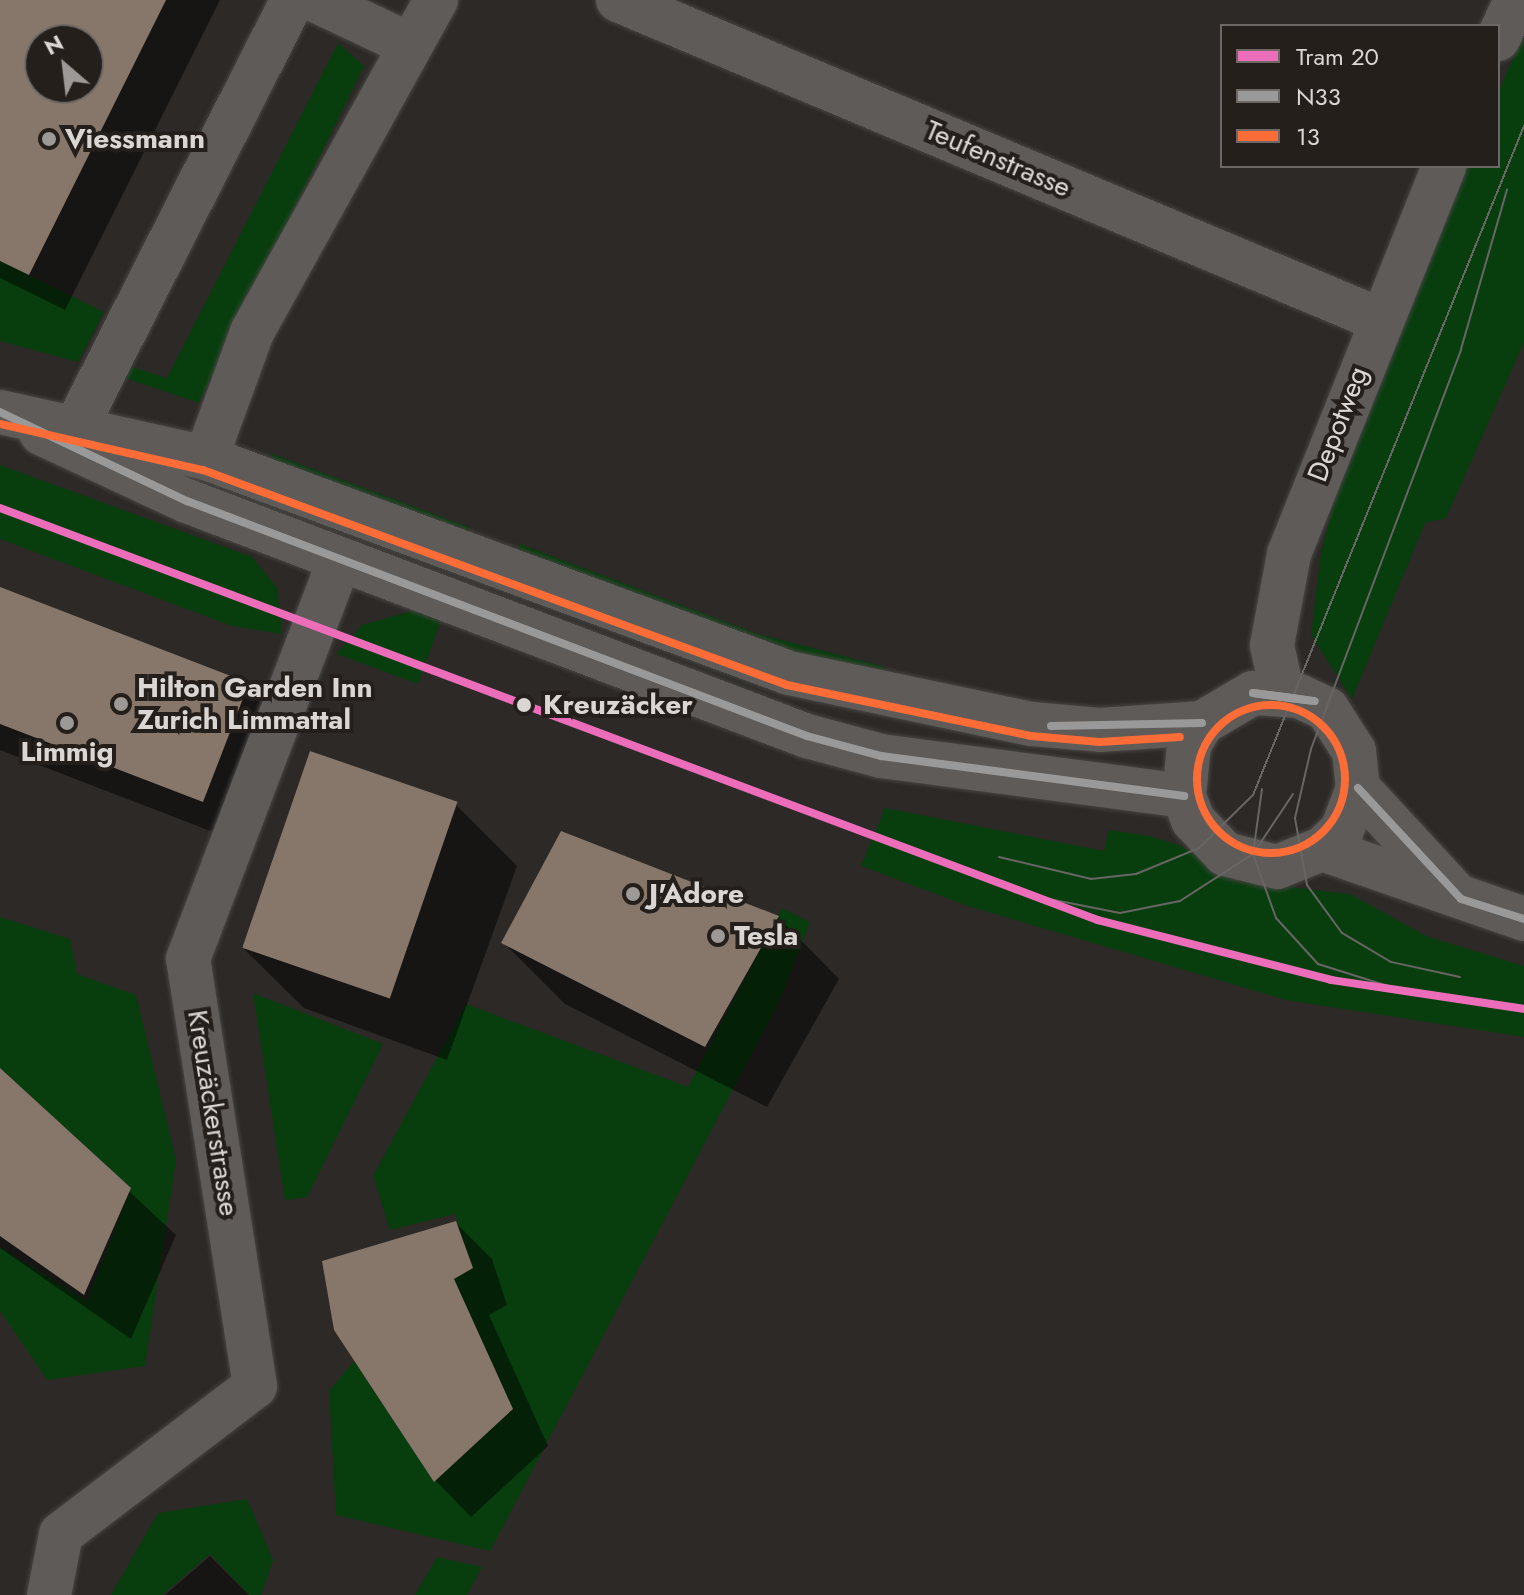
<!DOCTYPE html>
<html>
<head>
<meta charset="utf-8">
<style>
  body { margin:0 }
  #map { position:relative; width:1524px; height:1595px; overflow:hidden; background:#2c2926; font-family:Jost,sans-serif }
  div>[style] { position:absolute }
  .green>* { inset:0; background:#083e0e }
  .shadow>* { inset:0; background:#0007 }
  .building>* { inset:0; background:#86776a; transform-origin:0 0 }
  .roads { filter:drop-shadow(0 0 2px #474543) drop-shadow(0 0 2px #474543) }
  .street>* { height:44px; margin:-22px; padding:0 22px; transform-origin:22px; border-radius:22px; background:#5e5b59 }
  .tram>* { height:2px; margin:-1px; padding:0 1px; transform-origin:1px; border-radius:1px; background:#686664 }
  .bus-1>* { height:8px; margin:-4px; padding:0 4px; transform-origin:4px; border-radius:4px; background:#999 }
  .bus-2>* { height:8px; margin:-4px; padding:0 4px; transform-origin:4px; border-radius:4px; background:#fb6c36 }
  .bus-2>.ring { margin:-4px; padding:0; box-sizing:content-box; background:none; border:8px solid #fb6c36; border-radius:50% }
  .tram-1>* { height:8px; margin:-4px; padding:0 4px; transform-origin:4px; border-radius:4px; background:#ec6dba }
  .dots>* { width:22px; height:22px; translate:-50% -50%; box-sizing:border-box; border:4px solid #241f1b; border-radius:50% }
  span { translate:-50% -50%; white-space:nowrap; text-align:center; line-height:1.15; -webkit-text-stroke:8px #241f1b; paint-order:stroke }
  .poi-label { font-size:28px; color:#dad6d3; font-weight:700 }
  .left { translate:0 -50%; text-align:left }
  .street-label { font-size:28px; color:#dad6d3 }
  .stop-label { font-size:28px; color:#dad6d3; font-weight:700 }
  .legend { position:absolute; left:1220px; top:24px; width:280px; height:144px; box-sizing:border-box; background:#241f1b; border:2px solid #6d6865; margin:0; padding:10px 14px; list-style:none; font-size:24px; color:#dad6d3 }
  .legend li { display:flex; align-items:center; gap:16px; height:40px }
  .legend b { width:40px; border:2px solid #6d6865 }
  .north { position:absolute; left:24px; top:24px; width:80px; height:80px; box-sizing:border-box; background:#241f1b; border:2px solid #6d6865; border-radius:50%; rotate:332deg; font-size:22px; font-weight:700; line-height:32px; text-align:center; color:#dad6d3 }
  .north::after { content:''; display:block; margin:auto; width:28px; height:36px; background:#9d9996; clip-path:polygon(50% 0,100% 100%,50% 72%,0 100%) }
</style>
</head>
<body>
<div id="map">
  <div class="green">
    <i style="clip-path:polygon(1524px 33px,1524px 342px,1446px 518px,1425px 523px,1352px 699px,1311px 635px,1321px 553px,1336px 494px,1466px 166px,1498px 166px,1498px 93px)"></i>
    <i style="clip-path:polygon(338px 43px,364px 66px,199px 403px,125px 378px,129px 366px,167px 378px)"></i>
    <i style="clip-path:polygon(0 261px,104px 312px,78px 362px,0 341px)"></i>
    <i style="clip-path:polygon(270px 453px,469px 527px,465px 537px,275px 465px)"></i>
    <i style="clip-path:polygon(0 465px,252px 557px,277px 588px,282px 634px,232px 626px,0 539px)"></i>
    <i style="clip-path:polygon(520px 544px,758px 634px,886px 667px,883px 675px,803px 659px,516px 555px)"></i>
    <i style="clip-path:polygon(416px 610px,442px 617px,418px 684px,337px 654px,362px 625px)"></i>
    <i style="clip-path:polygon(885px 808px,1104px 851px,1109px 830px,1149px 836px,1182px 846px,1236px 881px,1350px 894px,1426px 936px,1524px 966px,1524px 1037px,1286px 1000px,968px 906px,861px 866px)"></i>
    <i style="clip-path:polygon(782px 908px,810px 922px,781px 998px,490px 1551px,336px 1515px,329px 1391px,354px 1361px,434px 1482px,513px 1409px,454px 1279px,472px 1268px,455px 1214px,390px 1230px,373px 1176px,466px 1004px,688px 1087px)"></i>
    <i style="clip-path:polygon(0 917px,70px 939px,77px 974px,136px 995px,176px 1160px,145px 1366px,47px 1380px,0 1311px,0 1247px,87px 1301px,131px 1188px,0 1068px)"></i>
    <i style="clip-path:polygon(253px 993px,383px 1044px,307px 1197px,285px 1200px)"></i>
    <i style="clip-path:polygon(247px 1499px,273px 1560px,261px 1595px,249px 1595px,210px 1554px,162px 1595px,111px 1595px,158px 1513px)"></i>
    <i style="clip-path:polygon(437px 1557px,482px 1567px,467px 1595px,415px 1595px)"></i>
  </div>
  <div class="shadow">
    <i style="clip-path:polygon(evenodd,7px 0,220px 0,65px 310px,0 278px,0 15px,7px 0,40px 40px,88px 40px,88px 88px,40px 88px,40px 40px)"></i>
    <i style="clip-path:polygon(0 589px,248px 685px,292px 730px,247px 845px,0 750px)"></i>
    <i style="clip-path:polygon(456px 805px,517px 866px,447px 1060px,304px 1008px,242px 947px)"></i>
    <i style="clip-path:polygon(778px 917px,839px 979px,767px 1107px,565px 1004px,504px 943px)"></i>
    <i style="clip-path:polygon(0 1071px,176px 1235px,131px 1339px,0 1248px)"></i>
    <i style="clip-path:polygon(456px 1223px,492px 1259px,507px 1305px,489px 1315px,548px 1446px,471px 1517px,436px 1481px,336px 1329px)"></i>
    <i style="clip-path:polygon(210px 1556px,249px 1595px,165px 1595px)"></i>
  </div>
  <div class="building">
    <i style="clip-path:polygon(evenodd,0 0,166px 0,29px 275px,0 261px,0 0,40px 40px,88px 40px,88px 88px,40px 88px,40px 40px)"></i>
    <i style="clip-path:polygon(0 587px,249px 683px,203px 802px,0 724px)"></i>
    <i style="left:310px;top:751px;width:156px;height:208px;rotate:19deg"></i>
    <i style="clip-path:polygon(561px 831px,779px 916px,705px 1047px,501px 943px)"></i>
    <i style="clip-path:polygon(0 1068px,131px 1188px,84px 1295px,0 1236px)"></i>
    <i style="clip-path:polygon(456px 1221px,473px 1268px,454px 1279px,513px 1409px,434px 1482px,334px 1330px,322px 1261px)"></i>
  </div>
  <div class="roads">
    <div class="street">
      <i style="left:315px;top:0;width:103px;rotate:25.3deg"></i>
      <i style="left:618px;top:0;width:824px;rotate:22.77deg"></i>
      <i style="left:1498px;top:39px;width:43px;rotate:-65.2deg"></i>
      <i style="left:0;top:412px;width:211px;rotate:12.6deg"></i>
      <i style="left:206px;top:458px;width:621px;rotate:20.24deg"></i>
      <i style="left:789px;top:673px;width:248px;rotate:11.9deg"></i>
      <i style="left:1032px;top:724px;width:68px;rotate:5deg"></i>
      <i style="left:1100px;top:730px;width:102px;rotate:-3.9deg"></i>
      <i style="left:1202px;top:723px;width:59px;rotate:-30.5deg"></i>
      <i style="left:1253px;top:693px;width:46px;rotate:3.7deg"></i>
      <i style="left:1299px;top:696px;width:31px;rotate:25deg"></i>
      <i style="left:1327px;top:709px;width:50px;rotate:57.3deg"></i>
      <i style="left:1354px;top:751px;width:37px;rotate:84deg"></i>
      <i style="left:1358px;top:788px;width:45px;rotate:110.9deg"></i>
      <i style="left:1342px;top:830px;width:28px;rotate:136deg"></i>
      <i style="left:1322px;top:849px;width:48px;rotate:158.2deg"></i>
      <i style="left:1277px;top:867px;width:54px;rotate:-166deg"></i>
      <i style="left:1225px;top:854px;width:47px;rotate:-133.3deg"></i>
      <i style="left:1193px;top:820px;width:26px;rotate:-111deg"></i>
      <i style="left:1184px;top:796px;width:51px;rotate:-84.4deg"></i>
      <i style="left:1189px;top:745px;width:26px;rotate:-59deg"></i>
      <i style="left:76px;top:427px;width:479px;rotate:-63.1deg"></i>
      <i style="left:41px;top:433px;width:161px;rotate:25deg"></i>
      <i style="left:187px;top:501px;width:663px;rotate:20.76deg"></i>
      <i style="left:807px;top:736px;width:77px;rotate:15.1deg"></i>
      <i style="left:881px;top:756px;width:306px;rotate:7.5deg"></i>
      <i style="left:206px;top:458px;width:134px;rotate:-69.9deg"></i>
      <i style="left:252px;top:332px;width:380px;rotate:-61deg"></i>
      <i style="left:1282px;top:691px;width:47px;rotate:-102.3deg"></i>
      <i style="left:1272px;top:645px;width:93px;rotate:-79.4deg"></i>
      <i style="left:1289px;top:554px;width:418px;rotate:-68.2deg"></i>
      <i style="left:1358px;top:788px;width:140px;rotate:47.3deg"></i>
      <i style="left:1322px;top:849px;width:214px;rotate:19.1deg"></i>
      <i style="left:49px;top:1595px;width:62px;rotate:-78.9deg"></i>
      <i style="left:61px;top:1534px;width:244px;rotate:-37.3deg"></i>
      <i style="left:255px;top:1386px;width:432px;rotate:-98.9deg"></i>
      <i style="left:188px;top:959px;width:426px;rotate:-69.2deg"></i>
    </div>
  </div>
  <div class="tram">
    <i style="left:1262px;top:789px;width:66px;rotate:97.9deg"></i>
    <i style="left:1253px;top:854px;width:68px;rotate:70.2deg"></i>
    <i style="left:1276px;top:918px;width:62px;rotate:47.6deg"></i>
    <i style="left:1318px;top:964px;width:101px;rotate:17.4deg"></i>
    <i style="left:999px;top:857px;width:95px;rotate:13.4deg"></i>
    <i style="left:1091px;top:879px;width:45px;rotate:-6.3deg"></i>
    <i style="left:1136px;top:874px;width:68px;rotate:-22.4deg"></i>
    <i style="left:1199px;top:848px;width:76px;rotate:-44.5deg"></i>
    <i style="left:1253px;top:795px;width:722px;rotate:-67.95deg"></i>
    <i style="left:1014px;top:892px;width:108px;rotate:11.2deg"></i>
    <i style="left:1120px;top:913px;width:61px;rotate:-11.3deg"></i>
    <i style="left:1180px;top:901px;width:87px;rotate:-32.8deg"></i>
    <i style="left:1253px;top:854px;width:72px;rotate:-56.3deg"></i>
    <i style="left:1460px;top:977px;width:71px;rotate:-167.7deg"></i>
    <i style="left:1391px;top:962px;width:57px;rotate:-149.4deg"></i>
    <i style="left:1342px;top:933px;width:59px;rotate:-126.1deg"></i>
    <i style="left:1307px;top:885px;width:68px;rotate:-100.2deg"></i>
    <i style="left:1295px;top:818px;width:71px;rotate:-76.9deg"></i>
    <i style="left:1311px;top:749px;width:427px;rotate:-69.4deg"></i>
    <i style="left:1461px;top:349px;width:166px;rotate:-73.9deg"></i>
  </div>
  <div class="bus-1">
    <i style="left:0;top:412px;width:207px;rotate:25.5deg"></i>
    <i style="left:187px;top:501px;width:663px;rotate:20.76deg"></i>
    <i style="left:807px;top:736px;width:77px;rotate:15.1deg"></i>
    <i style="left:881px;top:756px;width:306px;rotate:7.5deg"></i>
    <i style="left:1253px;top:693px;width:62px;rotate:7.5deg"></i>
    <i style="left:1253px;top:693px;width:62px;rotate:7.5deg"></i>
    <i style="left:1051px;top:726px;width:151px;rotate:-1.1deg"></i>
    <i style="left:1358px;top:788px;width:151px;rotate:47.1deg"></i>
    <i style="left:1461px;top:899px;width:66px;rotate:17.6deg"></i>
  </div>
  <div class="bus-2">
    <i style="left:0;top:424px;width:208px;rotate:12.8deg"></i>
    <i style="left:203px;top:470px;width:622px;rotate:20.21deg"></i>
    <i style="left:787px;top:685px;width:249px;rotate:11.8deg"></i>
    <i style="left:1031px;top:736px;width:69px;rotate:5deg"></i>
    <i style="left:1100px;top:742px;width:80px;rotate:-3.6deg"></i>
    <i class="ring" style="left:1197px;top:705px;width:140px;height:140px"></i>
  </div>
  <div class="tram-1">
    <i style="left:0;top:508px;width:1173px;rotate:20.57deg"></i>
    <i style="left:1098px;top:920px;width:241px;rotate:14.4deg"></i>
    <i style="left:1331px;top:980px;width:195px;rotate:8.5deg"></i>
  </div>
  <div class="dots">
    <i style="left:49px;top:139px;background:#9d9996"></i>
    <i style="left:121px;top:704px;background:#9d9996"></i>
    <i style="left:524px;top:705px;background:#dad6d3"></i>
    <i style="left:67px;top:723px;background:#9d9996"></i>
    <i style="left:633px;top:894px;background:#9d9996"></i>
    <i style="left:718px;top:936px;background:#9d9996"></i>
  </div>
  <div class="poi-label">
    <span class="left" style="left:65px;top:139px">Viessmann</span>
    <span class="left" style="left:137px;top:704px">Hilton Garden Inn<br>Zurich Limmattal</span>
    <span style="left:67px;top:752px">Limmig</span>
    <span class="left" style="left:649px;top:894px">J'Adore</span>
    <span class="left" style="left:734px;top:936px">Tesla</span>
  </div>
  <div class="street-label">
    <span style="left:998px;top:159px;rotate:23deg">Teufenstrasse</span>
    <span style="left:1338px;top:424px;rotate:-69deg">Depotweg</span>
    <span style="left:213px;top:1113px;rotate:81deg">Kreuzäckerstrasse</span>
  </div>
  <div class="stop-label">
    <span class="left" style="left:543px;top:705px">Kreuzäcker</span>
  </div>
  <ul class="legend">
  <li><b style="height:10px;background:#ec6dba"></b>Tram 20</li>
  <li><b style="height:10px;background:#999"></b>N33</li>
  <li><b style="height:10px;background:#fb6c36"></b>13</li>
  </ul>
  <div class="north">N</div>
</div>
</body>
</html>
